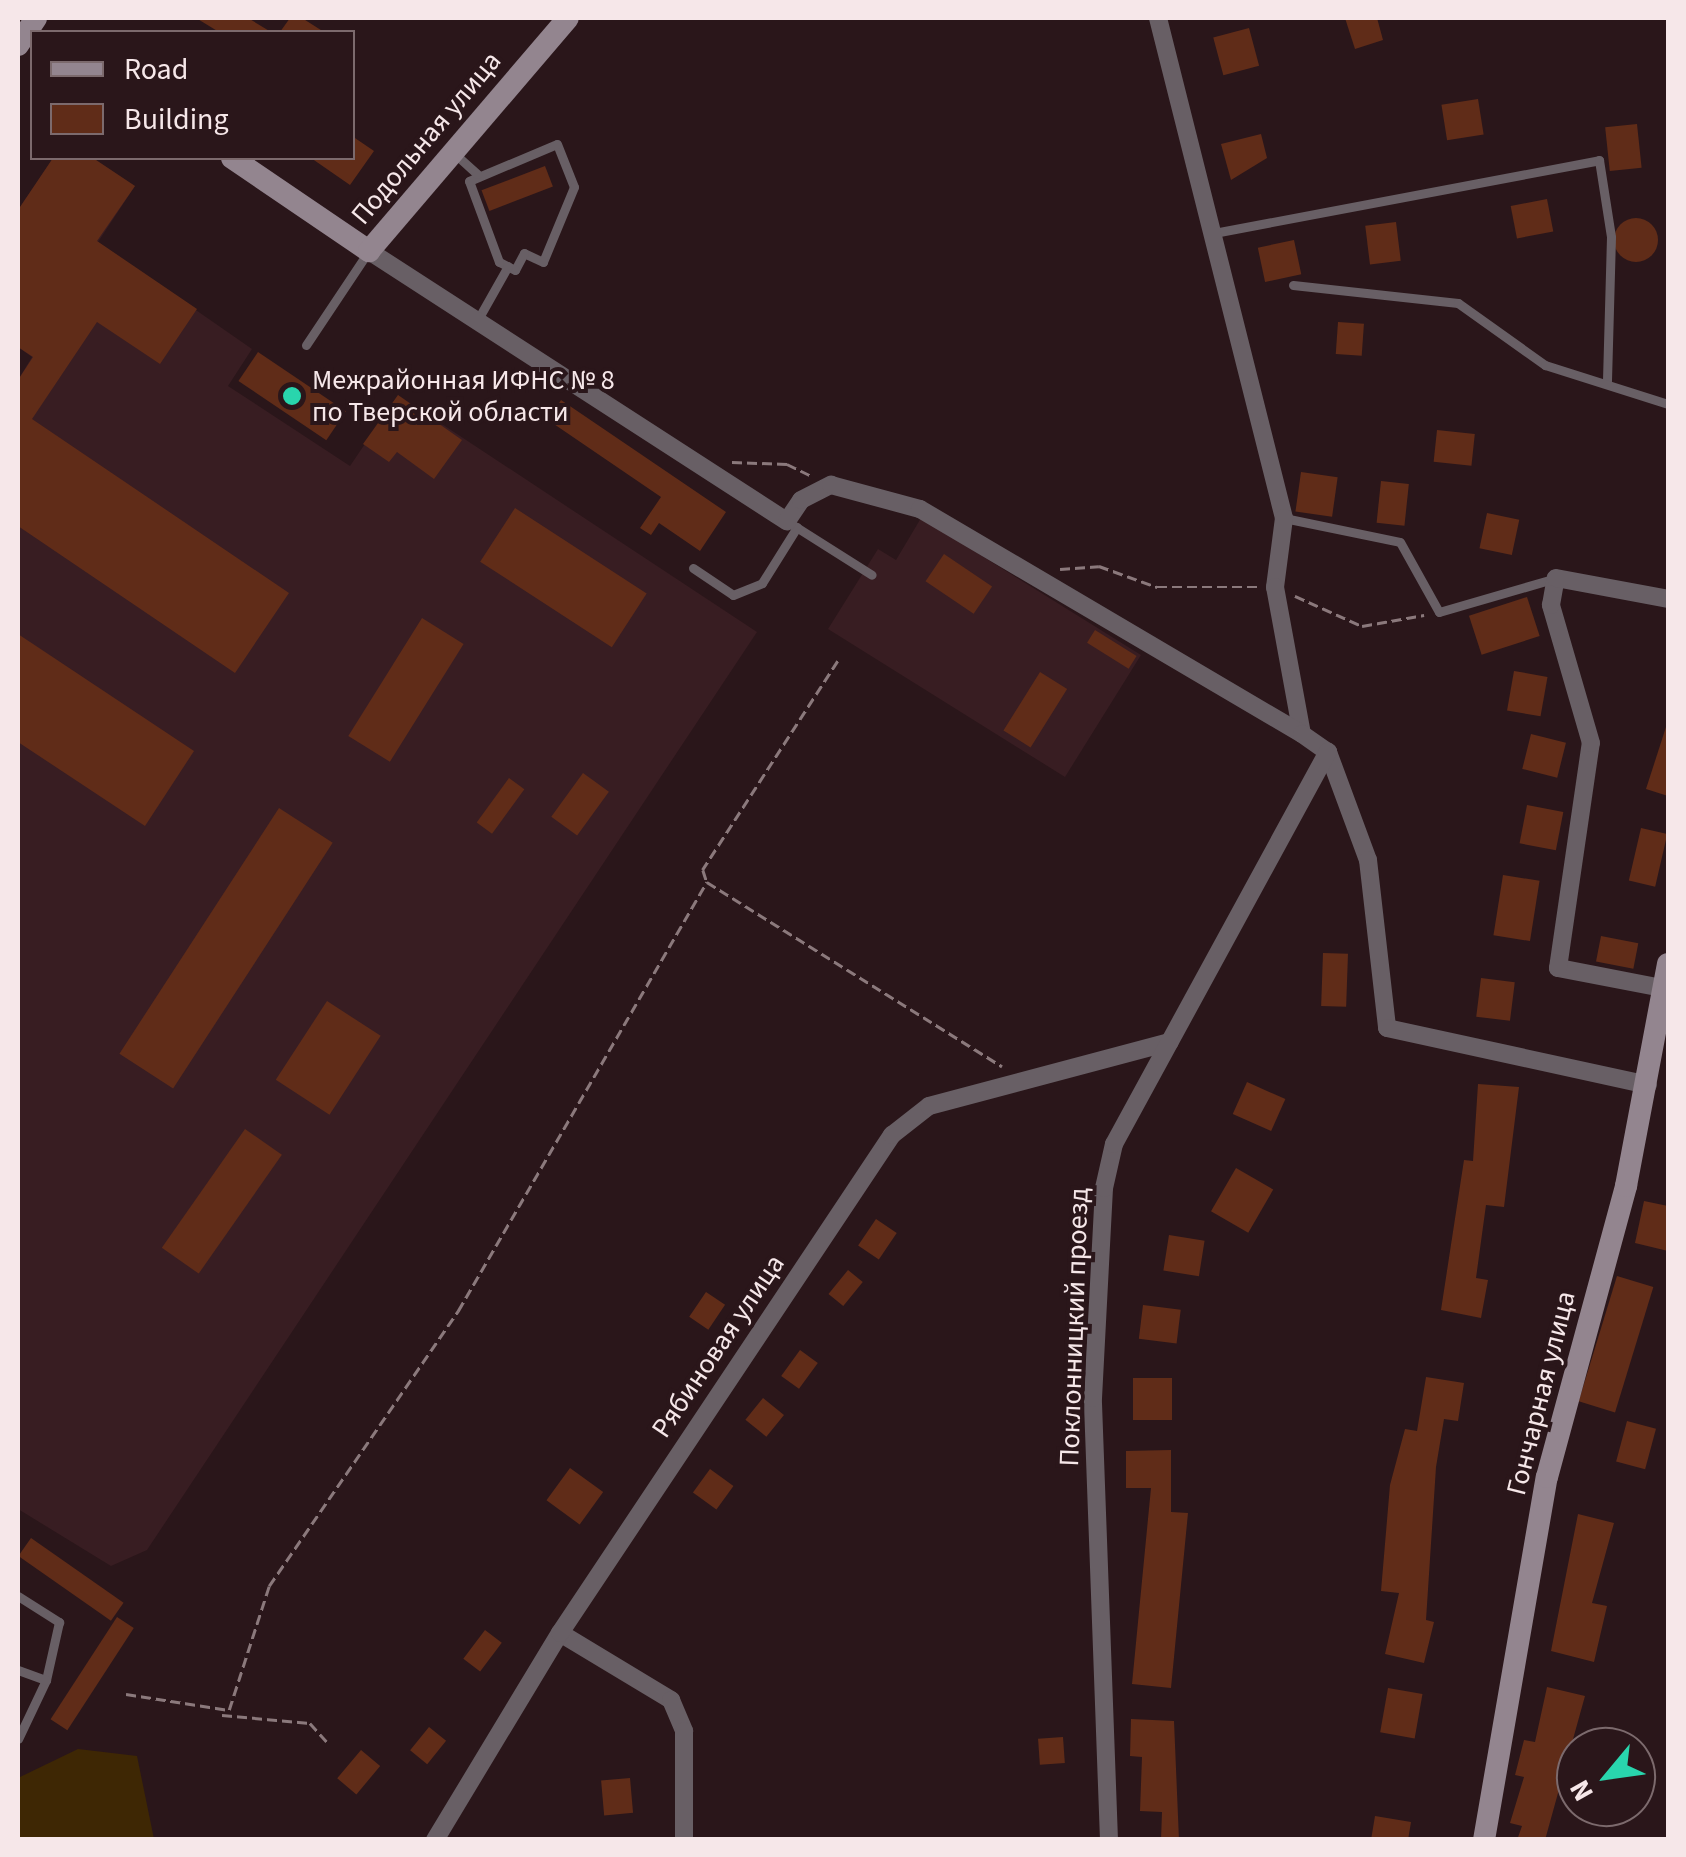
<!DOCTYPE html>
<html>
<head>
<meta charset="utf-8">
<style>
  body { margin:0 }
  #map { position:relative; width:1686px; height:1857px; overflow:hidden; background:#2a161a; font-family:"Source Sans 3",sans-serif }
  div>[style] { position:absolute }
  .built>* { inset:0; background:#381d22 }
  .green>* { inset:0; background:#3e2704 }
  .building>* { inset:0; background:#602c18; transform-origin:0 0 }
  .round { border-radius:50% }
  .path>* { height:2.5px; margin-top:-1.25px; transform-origin:0; background:repeating-linear-gradient(90deg,#8b797c 0 10px,transparent 0 15px) }
  .lane>* { height:9px; margin:-4.5px; padding:0 4.5px; transform-origin:4.5px; border-radius:4.5px; background:#685f65 }
  .street>* { height:18px; margin:-9px; padding:0 9px; transform-origin:9px; border-radius:9px; background:#685f65 }
  .secondary>* { height:22px; margin:-11px; padding:0 11px; transform-origin:11px; border-radius:11px; background:#93858f }
  .dots>* { width:28px; height:28px; translate:-50% -50%; box-sizing:border-box; border:5px solid #2a161a; border-radius:50% }
  span { translate:-50% -50%; white-space:nowrap; text-align:center; line-height:1.15; -webkit-text-stroke:8px #2a161a; paint-order:stroke }
  .street-label { font-size:28px; color:#f6e7e9 }
  .poi-label { font-size:28px; color:#f6e7e9 }
  .left { translate:0 -50%; text-align:left }
  .frame { position:absolute; inset:0; border:20px solid #f6e7e9; pointer-events:none }
  .legend { position:absolute; left:30px; top:30px; width:325px; height:130px; box-sizing:border-box; background:#2a161a; border:2px solid #7c6a6d; margin:0; padding:12px 18px; list-style:none; font-size:30px; color:#f6e7e9 }
  .legend li { display:flex; align-items:center; gap:20px; height:50px }
  .legend b { width:50px; border:2px solid #7c6a6d }
  .north { position:absolute; left:1556px; top:1727px; width:100px; height:100px; box-sizing:border-box; background:#2a161a; border:2px solid #7c6a6d; border-radius:50%; rotate:241deg; font-size:28px; font-weight:700; line-height:40px; text-align:center; color:#f6e7e9 }
  .north::after { content:''; display:block; margin:auto; width:35px; height:45px; background:#29d5ad; clip-path:polygon(50% 0,100% 100%,50% 72%,0 100%) }
</style>
</head>
<body>
<div id="map">
  <div class="built">
    <i style="clip-path:polygon(53px 158px,93px 158px,135px 186px,98px 242px,252px 349px,228px 386px,350px 466px,398px 395px,757px 632px,147px 1550px,111px 1566px,18px 1509px,18px 380px,32px 357px,18px 347px,18px 210px)"></i>
    <i style="clip-path:polygon(921px 518px,1141px 655px,1065px 777px,828px 629px,878px 549px,896px 560px)"></i>
  </div>
  <div class="green">
    <i style="clip-path:polygon(78px 1749px,137px 1756px,154px 1839px,18px 1839px,18px 1778px)"></i>
  </div>
  <div class="building">
    <i style="clip-path:polygon(196px 18px,248px 18px,271px 32px,219px 32px)"></i>
    <i style="clip-path:polygon(290px 18px,302px 18px,324px 32px,280px 32px)"></i>
    <i style="clip-path:polygon(1345px 18px,1377px 18px,1383px 40px,1355px 49px)"></i>
    <i style="left:1249px;top:28px;width:39px;height:37px;rotate:75deg"></i>
    <i style="left:1478px;top:99px;width:36px;height:37px;rotate:81deg"></i>
    <i style="left:1637px;top:124px;width:44px;height:32px;rotate:84deg"></i>
    <i style="clip-path:polygon(1261px 134px,1267px 158px,1231px 180px,1221px 144px)"></i>
    <i style="clip-path:polygon(352px 136px,374px 151px,350px 185px,311px 158px,352px 158px)"></i>
    <i style="clip-path:polygon(53px 158px,93px 158px,135px 186px,97px 241px,197px 309px,160px 364px,97px 322px,32px 419px,289px 593px,235px 673px,18px 526px,18px 380px,33px 357px,18px 347px,18px 210px)"></i>
    <i style="left:545px;top:166px;width:22px;height:68px;rotate:69deg"></i>
    <i style="left:1547px;top:199px;width:33px;height:37px;rotate:79deg"></i>
    <i class="round" style="left:1614px;top:218px;width:44px;height:44px"></i>
    <i style="left:1396px;top:222px;width:39px;height:31px;rotate:83deg"></i>
    <i style="left:1294px;top:240px;width:35px;height:37px;rotate:78deg"></i>
    <i style="left:1338px;top:322px;width:26px;height:32px;rotate:4deg"></i>
    <i style="left:258px;top:352px;width:106px;height:35px;rotate:34deg"></i>
    <i style="clip-path:polygon(398px 395px,462px 440px,434px 479px,397px 452px,389px 462px,363px 444px)"></i>
    <i style="clip-path:polygon(561px 400px,726px 512px,700px 551px,659px 523px,651px 535px,640px 528px,661px 497px,548px 420px)"></i>
    <i style="left:1437px;top:430px;width:38px;height:32px;rotate:6deg"></i>
    <i style="left:1301px;top:472px;width:37px;height:40px;rotate:8deg"></i>
    <i style="left:1381px;top:481px;width:28px;height:42px;rotate:6deg"></i>
    <i style="left:515px;top:508px;width:157px;height:64px;rotate:33deg"></i>
    <i style="left:1487px;top:513px;width:33px;height:36px;rotate:12deg"></i>
    <i style="left:944px;top:554px;width:58px;height:33px;rotate:34deg"></i>
    <i style="left:1527px;top:597px;width:41px;height:61px;rotate:72deg"></i>
    <i style="left:422px;top:618px;width:49px;height:139px;rotate:32deg"></i>
    <i style="left:1095px;top:630px;width:49px;height:15px;rotate:32deg"></i>
    <i style="clip-path:polygon(18px 634px,194px 751px,145px 826px,18px 742px)"></i>
    <i style="left:1514px;top:671px;width:34px;height:40px;rotate:10deg"></i>
    <i style="left:1040px;top:672px;width:32px;height:69px;rotate:32deg"></i>
    <i style="clip-path:polygon(1666px 727px,1668px 728px,1668px 796px,1646px 789px)"></i>
    <i style="left:1531px;top:734px;width:36px;height:36px;rotate:14deg"></i>
    <i style="left:583px;top:773px;width:32px;height:54px;rotate:36deg"></i>
    <i style="left:509px;top:778px;width:19px;height:55px;rotate:36deg"></i>
    <i style="left:1527px;top:805px;width:37px;height:39px;rotate:11deg"></i>
    <i style="left:279px;top:808px;width:64px;height:293px;rotate:33deg"></i>
    <i style="left:1641px;top:828px;width:27px;height:54px;rotate:13deg"></i>
    <i style="left:1503px;top:875px;width:37px;height:61px;rotate:9deg"></i>
    <i style="left:1601px;top:936px;width:38px;height:26px;rotate:11deg"></i>
    <i style="left:1323px;top:953px;width:25px;height:53px;rotate:2deg"></i>
    <i style="left:1481px;top:978px;width:34px;height:39px;rotate:7deg"></i>
    <i style="left:327px;top:1001px;width:64px;height:94px;rotate:33deg"></i>
    <i style="left:1247px;top:1082px;width:42px;height:35px;rotate:24deg"></i>
    <i style="clip-path:polygon(1478px 1084px,1519px 1087px,1504px 1207px,1486px 1205px,1476px 1278px,1488px 1280px,1481px 1318px,1441px 1310px,1464px 1160px,1473px 1161px)"></i>
    <i style="left:245px;top:1129px;width:45px;height:145px;rotate:35deg"></i>
    <i style="left:1236px;top:1168px;width:43px;height:50px;rotate:30deg"></i>
    <i style="clip-path:polygon(1644px 1201px,1668px 1206px,1668px 1251px,1635px 1243px)"></i>
    <i style="left:876px;top:1219px;width:25px;height:32px;rotate:34deg"></i>
    <i style="left:1169px;top:1235px;width:36px;height:36px;rotate:9deg"></i>
    <i style="left:848px;top:1270px;width:19px;height:31px;rotate:39deg"></i>
    <i style="left:1617px;top:1276px;width:38px;height:131px;rotate:17deg"></i>
    <i style="left:706px;top:1292px;width:23px;height:30px;rotate:34deg"></i>
    <i style="left:1143px;top:1305px;width:38px;height:34px;rotate:7deg"></i>
    <i style="left:800px;top:1350px;width:22px;height:32px;rotate:36deg"></i>
    <i style="clip-path:polygon(1426px 1377px,1464px 1383px,1458px 1421px,1444px 1419px,1436px 1467px,1426px 1620px,1434px 1622px,1424px 1663px,1385px 1654px,1399px 1593px,1381px 1591px,1390px 1485px,1405px 1429px,1417px 1431px)"></i>
    <i style="left:1133px;top:1378px;width:39px;height:42px"></i>
    <i style="left:763px;top:1398px;width:27px;height:28px;rotate:39deg"></i>
    <i style="left:1627px;top:1421px;width:30px;height:42px;rotate:15deg"></i>
    <i style="clip-path:polygon(1171px 1450px,1171px 1512px,1188px 1513px,1171px 1688px,1132px 1684px,1151px 1488px,1126px 1488px,1126px 1451px)"></i>
    <i style="left:570px;top:1468px;width:41px;height:40px;rotate:36deg"></i>
    <i style="left:710px;top:1469px;width:29px;height:29px;rotate:36deg"></i>
    <i style="clip-path:polygon(1578px 1514px,1614px 1523px,1592px 1603px,1607px 1606px,1594px 1662px,1551px 1651px)"></i>
    <i style="left:31px;top:1538px;width:113px;height:22px;rotate:35deg"></i>
    <i style="left:117px;top:1617px;width:20px;height:122px;rotate:33deg"></i>
    <i style="left:485px;top:1630px;width:21px;height:36px;rotate:37deg"></i>
    <i style="clip-path:polygon(1547px 1687px,1585px 1696px,1545px 1840px,1517px 1840px,1522px 1826px,1510px 1823px,1524px 1777px,1515px 1775px,1524px 1740px,1535px 1742px)"></i>
    <i style="left:1388px;top:1688px;width:35px;height:45px;rotate:10deg"></i>
    <i style="clip-path:polygon(1131px 1719px,1174px 1721px,1179px 1840px,1161px 1840px,1162px 1812px,1140px 1811px,1142px 1757px,1130px 1756px)"></i>
    <i style="left:429px;top:1727px;width:22px;height:30px;rotate:39deg"></i>
    <i style="left:1063px;top:1737px;width:26px;height:25px;rotate:86deg"></i>
    <i style="left:361px;top:1750px;width:25px;height:37px;rotate:40deg"></i>
    <i style="left:630px;top:1778px;width:35px;height:29px;rotate:85deg"></i>
    <i style="clip-path:polygon(1375px 1816px,1411px 1822px,1408px 1840px,1371px 1840px)"></i>
  </div>
  <div class="path">
    <i style="left:732px;top:462px;width:55px;rotate:2.1deg"></i>
    <i style="left:787px;top:464px;width:28px;rotate:26deg"></i>
    <i style="left:1060px;top:569px;width:39px;rotate:-4deg"></i>
    <i style="left:1099px;top:566px;width:62px;rotate:19.9deg"></i>
    <i style="left:1157px;top:587px;width:101px"></i>
    <i style="left:1295px;top:596px;width:73px;rotate:24.1deg"></i>
    <i style="left:1362px;top:626px;width:63px;rotate:-10.1deg"></i>
    <i style="left:838px;top:661px;width:249px;rotate:122.9deg"></i>
    <i style="left:703px;top:870px;width:13px;rotate:72deg"></i>
    <i style="left:707px;top:882px;width:348px;rotate:32deg"></i>
    <i style="left:126px;top:1694px;width:104px;rotate:8.8deg"></i>
    <i style="left:229px;top:1710px;width:130px;rotate:-72.1deg"></i>
    <i style="left:269px;top:1586px;width:334px;rotate:-55.5deg"></i>
    <i style="left:458px;top:1311px;width:496px;rotate:-59.9deg"></i>
    <i style="left:222px;top:1715px;width:88px;rotate:5.2deg"></i>
    <i style="left:310px;top:1723px;width:25px;rotate:48deg"></i>
  </div>
  <div class="lane">
    <i style="left:557px;top:144px;width:46px;rotate:68.4deg"></i>
    <i style="left:574px;top:187px;width:81px;rotate:112.5deg"></i>
    <i style="left:543px;top:262px;width:21px;rotate:-155deg"></i>
    <i style="left:524px;top:253px;width:19px;rotate:118deg"></i>
    <i style="left:515px;top:270px;width:18px;rotate:-153deg"></i>
    <i style="left:499px;top:262px;width:86px;rotate:-110.3deg"></i>
    <i style="left:469px;top:181px;width:95px;rotate:-22.8deg"></i>
    <i style="left:455px;top:154px;width:30px;rotate:42deg"></i>
    <i style="left:1214px;top:233px;width:392px;rotate:-10.7deg"></i>
    <i style="left:1599px;top:160px;width:78px;rotate:81.1deg"></i>
    <i style="left:1611px;top:237px;width:146px;rotate:91.6deg"></i>
    <i style="left:1293px;top:285px;width:166px;rotate:6.2deg"></i>
    <i style="left:1458px;top:303px;width:107px;rotate:35.5deg"></i>
    <i style="left:1545px;top:365px;width:129px;rotate:17.6deg"></i>
    <i style="left:477px;top:321px;width:63px;rotate:-60.6deg"></i>
    <i style="left:306px;top:345px;width:112px;rotate:-56.3deg"></i>
    <i style="left:1284px;top:518px;width:118px;rotate:11.7deg"></i>
    <i style="left:1400px;top:542px;width:80px;rotate:60.9deg"></i>
    <i style="left:1439px;top:612px;width:122px;rotate:-16.2deg"></i>
    <i style="left:793px;top:525px;width:93px;rotate:32.3deg"></i>
    <i style="left:693px;top:568px;width:48px;rotate:34deg"></i>
    <i style="left:733px;top:595px;width:31px;rotate:-22deg"></i>
    <i style="left:762px;top:583px;width:66px;rotate:-58deg"></i>
    <i style="left:18px;top:1596px;width:49px;rotate:32.4deg"></i>
    <i style="left:59px;top:1622px;width:59px;rotate:102.6deg"></i>
    <i style="left:46px;top:1680px;width:65px;rotate:115.4deg"></i>
    <i style="left:18px;top:1670px;width:30px;rotate:20deg"></i>
  </div>
  <div class="street">
    <i style="left:1158px;top:18px;width:516px;rotate:75.86deg"></i>
    <i style="left:1284px;top:518px;width:70px;rotate:97.4deg"></i>
    <i style="left:1275px;top:587px;width:149px;rotate:79.6deg"></i>
    <i style="left:369px;top:251px;width:498px;rotate:32.9deg"></i>
    <i style="left:787px;top:521px;width:25px;rotate:-56deg"></i>
    <i style="left:801px;top:500px;width:34px;rotate:-27deg"></i>
    <i style="left:831px;top:485px;width:92px;rotate:15.1deg"></i>
    <i style="left:920px;top:509px;width:443px;rotate:30.5deg"></i>
    <i style="left:1302px;top:734px;width:32px;rotate:35deg"></i>
    <i style="left:1328px;top:752px;width:115px;rotate:69.7deg"></i>
    <i style="left:1368px;top:860px;width:169px;rotate:83.5deg"></i>
    <i style="left:1387px;top:1028px;width:267px;rotate:12.3deg"></i>
    <i style="left:1662px;top:988px;width:106px;rotate:-169.1deg"></i>
    <i style="left:1558px;top:968px;width:227px;rotate:-81.7deg"></i>
    <i style="left:1591px;top:743px;width:144px;rotate:-106.2deg"></i>
    <i style="left:1551px;top:605px;width:27px;rotate:-80deg"></i>
    <i style="left:1556px;top:578px;width:114px;rotate:10.6deg"></i>
    <i style="left:560px;top:1633px;width:130px;rotate:31.1deg"></i>
    <i style="left:671px;top:1700px;width:34px;rotate:67deg"></i>
    <i style="left:684px;top:1731px;width:109px;rotate:90deg"></i>
    <i style="left:435px;top:1840px;width:242px;rotate:-58.9deg"></i>
    <i style="left:560px;top:1633px;width:599px;rotate:-56.31deg"></i>
    <i style="left:892px;top:1135px;width:47px;rotate:-38.1deg"></i>
    <i style="left:929px;top:1106px;width:249px;rotate:-14.9deg"></i>
    <i style="left:1109px;top:1840px;width:442px;rotate:-92.1deg"></i>
    <i style="left:1093px;top:1398px;width:210px;rotate:-87deg"></i>
    <i style="left:1104px;top:1188px;width:45px;rotate:-77.2deg"></i>
    <i style="left:1114px;top:1144px;width:447px;rotate:-61.4deg"></i>
  </div>
  <div class="secondary">
    <i style="left:18px;top:45px;width:32px;rotate:-56deg"></i>
    <i style="left:232px;top:158px;width:166px;rotate:34.2deg"></i>
    <i style="left:369px;top:251px;width:306px;rotate:-49.5deg"></i>
    <i style="left:1484px;top:1840px;width:368px;rotate:-80.2deg"></i>
    <i style="left:1547px;top:1477px;width:302px;rotate:-74.8deg"></i>
    <i style="left:1626px;top:1186px;width:226px;rotate:-79.3deg"></i>
  </div>
  <div class="dots">
    <i style="left:292px;top:396px;background:#29d5ad"></i>
  </div>
  <div class="street-label">
    <span style="left:426px;top:138px;rotate:-50deg">Подольная улица</span>
    <span style="left:1074px;top:1327px;rotate:-88deg">Поклонницкий проезд</span>
    <span style="left:718px;top:1346px;rotate:-56deg">Рябиновая улица</span>
    <span style="left:1541px;top:1393px;rotate:-76deg">Гончарная улица</span>
  </div>
  <div class="poi-label">
    <span class="left" style="left:312px;top:396px">Межрайонная ИФНС № 8<br>по Тверской области</span>
  </div>
  <div class="frame"></div>
  <ul class="legend">
  <li><b style="height:12px;background:#93858f"></b>Road</li>
  <li><b style="height:28px;background:#602c18"></b>Building</li>
  </ul>
  <div class="north">N</div>
</div>
</body>
</html>
